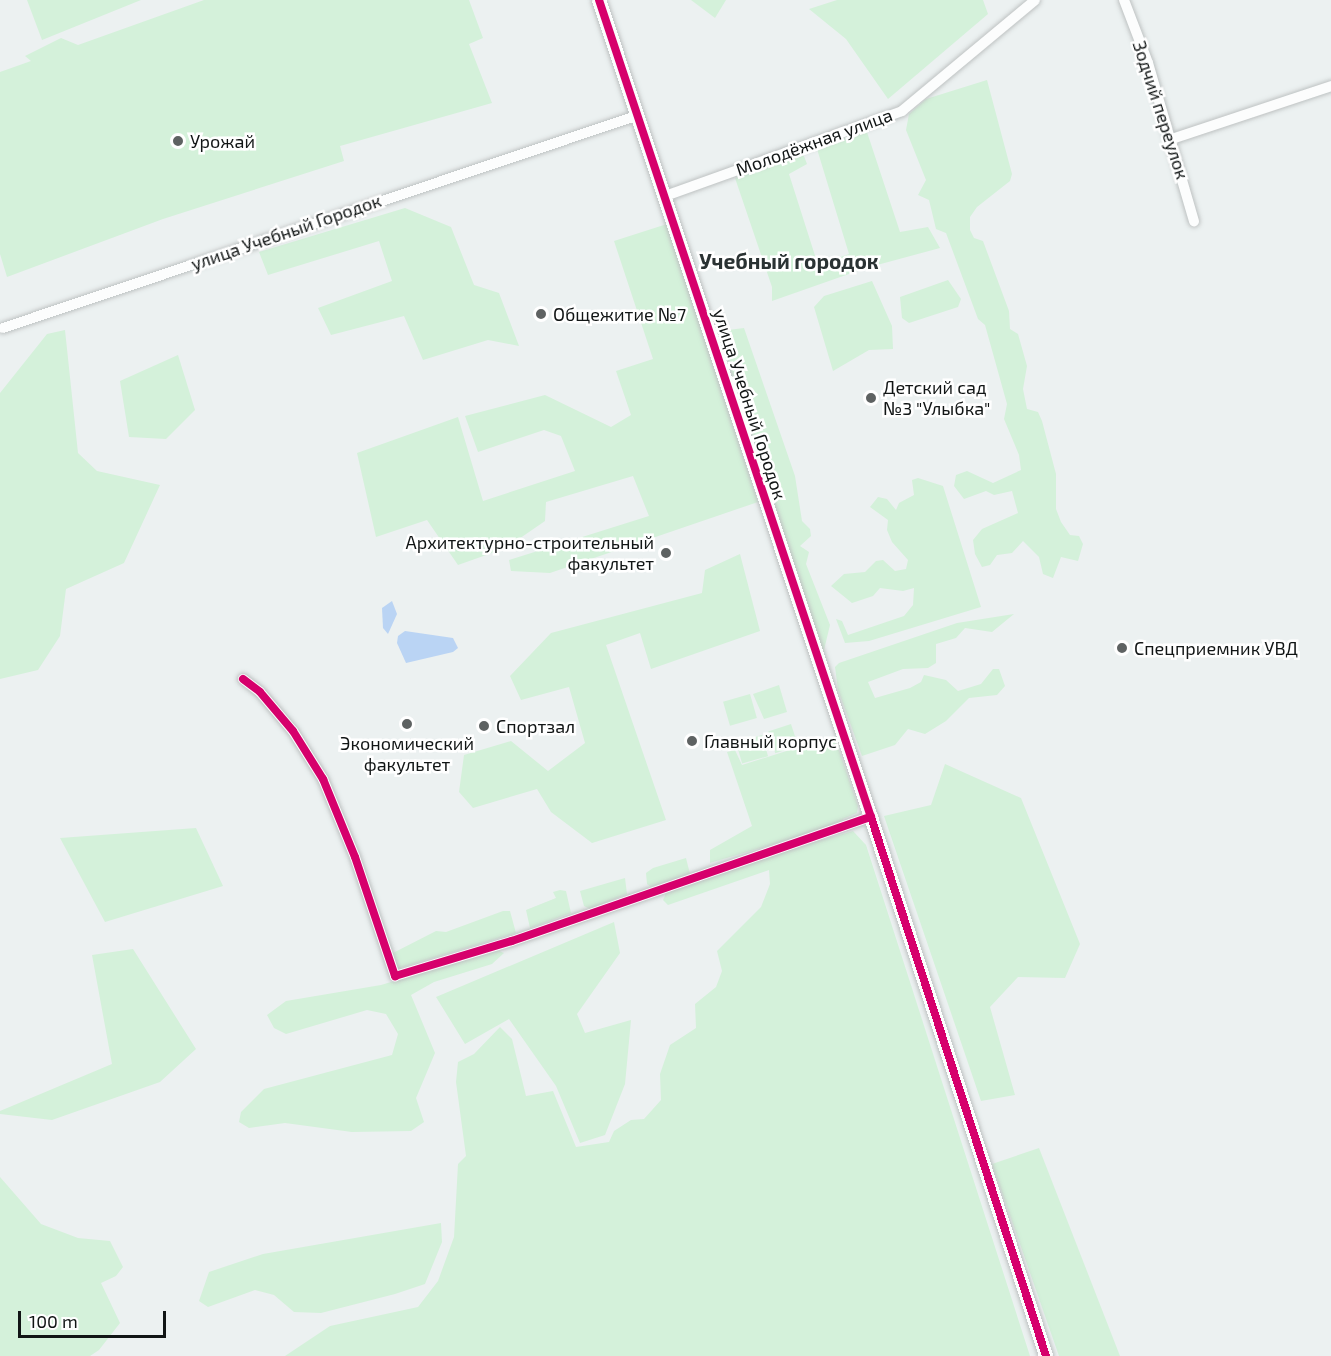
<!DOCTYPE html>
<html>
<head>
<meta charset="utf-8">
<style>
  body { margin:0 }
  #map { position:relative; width:1331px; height:1356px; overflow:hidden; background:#ecf1f1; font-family:"Exo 2",sans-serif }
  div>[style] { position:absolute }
  .green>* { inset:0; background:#d4f1da; transform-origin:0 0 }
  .water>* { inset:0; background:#bad4f4 }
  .roads { filter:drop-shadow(0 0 2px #bec2c2) drop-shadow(0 0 2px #bec2c2) }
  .street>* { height:10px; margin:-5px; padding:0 5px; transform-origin:5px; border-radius:5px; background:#fcfdfd }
  .secondary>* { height:14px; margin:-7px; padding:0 7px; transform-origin:7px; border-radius:7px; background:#fcfdfd }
  .cycleway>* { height:8px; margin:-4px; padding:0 4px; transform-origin:4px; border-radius:4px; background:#d6006c }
  .dots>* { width:16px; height:16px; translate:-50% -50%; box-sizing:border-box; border:3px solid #fff; border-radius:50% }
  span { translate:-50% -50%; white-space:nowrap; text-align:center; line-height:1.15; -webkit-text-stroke:5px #fff; paint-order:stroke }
  .street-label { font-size:18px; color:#111515 }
  .poi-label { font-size:18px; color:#111515 }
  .left { translate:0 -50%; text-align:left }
  .right { translate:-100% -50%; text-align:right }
  .quarter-label { font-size:21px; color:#2a3233; font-weight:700 }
  .scale { position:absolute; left:18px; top:1311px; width:148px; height:27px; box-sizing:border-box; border:3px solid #111515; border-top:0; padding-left:8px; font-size:18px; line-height:21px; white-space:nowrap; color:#111515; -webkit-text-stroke:4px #fff; paint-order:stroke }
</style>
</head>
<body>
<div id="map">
  <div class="green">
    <i style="clip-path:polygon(27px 0,141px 0,42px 40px)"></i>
    <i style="clip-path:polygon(204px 0,469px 0,483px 38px,469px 44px,492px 103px,340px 146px,344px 161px,163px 219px,7px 277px,0 254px,0 72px,31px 61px,25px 56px,61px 38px,78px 45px)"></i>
    <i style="clip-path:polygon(691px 0,726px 0,715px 18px)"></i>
    <i style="clip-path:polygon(837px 0,983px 0,988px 14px,888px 99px,846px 39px,809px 9px)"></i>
    <i style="clip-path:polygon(987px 80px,1012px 174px,1010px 181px,977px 207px,970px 217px,970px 230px,974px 238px,983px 241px,1009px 311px,1010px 329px,1018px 334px,1027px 366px,1023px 389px,1027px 409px,1038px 412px,1042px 421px,1056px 474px,1056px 509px,1061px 522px,1070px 535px,1079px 536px,1083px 544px,1078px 561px,1061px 557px,1053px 578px,1043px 574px,1039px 557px,1023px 541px,1012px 553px,997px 555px,990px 565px,982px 567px,975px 554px,973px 540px,982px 529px,1018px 513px,1012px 491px,994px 495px,986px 491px,964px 499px,954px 486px,956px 475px,967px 471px,993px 483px,1021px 470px,1019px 455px,1004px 419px,1007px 404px,985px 325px,978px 319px,946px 233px,936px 229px,929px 200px,918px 195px,926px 180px,906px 130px,909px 114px,926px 99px)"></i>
    <i style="clip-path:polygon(866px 129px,900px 232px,928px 227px,940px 248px,866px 268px,772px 301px,772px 287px,735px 178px,802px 151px,807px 164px,789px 174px,818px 265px,849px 254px,817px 149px)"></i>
    <i style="clip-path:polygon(405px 208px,451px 227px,474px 285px,499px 293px,519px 346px,488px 340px,423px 360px,404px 316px,331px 335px,318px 308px,392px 281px,379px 241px,268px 275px,259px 252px)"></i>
    <i style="clip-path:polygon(667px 224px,758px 502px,550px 573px,511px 571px,509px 560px,649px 516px,633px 476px,546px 502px,545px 521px,506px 548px,458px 565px,427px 520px,376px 537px,357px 453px,458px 417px,483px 501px,575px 471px,561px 436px,544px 430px,478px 452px,465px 416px,545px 395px,611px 427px,631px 415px,616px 371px,653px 359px,614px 241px)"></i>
    <i style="clip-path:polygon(948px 280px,961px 299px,958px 307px,909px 323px,902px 318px,900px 297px)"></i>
    <i style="clip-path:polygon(872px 281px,892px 326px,893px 349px,869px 350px,833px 371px,814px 307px,824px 296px)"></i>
    <i style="clip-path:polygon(744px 328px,795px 476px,802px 521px,810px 529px,811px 536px,800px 546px,809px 552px,806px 564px,830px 625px,824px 650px,820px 649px,719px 334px,720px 331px)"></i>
    <i style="clip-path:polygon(65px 330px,78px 453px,97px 471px,160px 485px,124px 563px,66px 589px,60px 636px,38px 670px,0 679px,0 393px,47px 334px)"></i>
    <i style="clip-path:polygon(178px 355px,195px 410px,166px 439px,129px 437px,120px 381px)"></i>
    <i style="clip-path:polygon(918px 478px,943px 486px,981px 607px,869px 641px,845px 643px,836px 619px,842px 621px,848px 635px,904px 616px,913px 605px,914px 588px,903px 591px,880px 588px,873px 596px,852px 603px,831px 586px,844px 574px,865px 572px,876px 561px,883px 560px,895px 571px,906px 569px,908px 560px,892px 542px,887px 530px,888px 520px,870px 507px,878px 497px,887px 499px,896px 510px,899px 503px,914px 495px,912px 480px)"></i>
    <i style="clip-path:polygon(740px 554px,760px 631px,651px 669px,640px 633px,606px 645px,666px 820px,592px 843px,551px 812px,537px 789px,473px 808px,459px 792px,464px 755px,511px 741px,548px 771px,585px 743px,569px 687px,521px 700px,510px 676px,551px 633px,702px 593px,705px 570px)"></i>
    <i style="clip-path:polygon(1014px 614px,992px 632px,965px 628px,956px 638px,936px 644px,936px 663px,928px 668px,903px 669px,868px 682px,875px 698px,910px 688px,921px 682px,924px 675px,946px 680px,958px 691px,981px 684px,993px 669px,999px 669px,1005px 686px,997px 695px,969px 698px,946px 721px,925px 734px,908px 729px,895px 745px,862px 756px,838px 690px,835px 667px,839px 663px,957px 623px)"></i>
    <i style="clip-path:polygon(779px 685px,787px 712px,764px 719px,753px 694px)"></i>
    <i style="left:750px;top:694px;width:25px;height:28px;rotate:74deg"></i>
    <i style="left:791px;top:724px;width:23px;height:24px;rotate:72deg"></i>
    <i style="left:762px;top:735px;width:22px;height:27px;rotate:74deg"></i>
    <i style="clip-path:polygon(818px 741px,836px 741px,858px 806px,857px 813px,843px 819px,841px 824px,710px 863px,710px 850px,752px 826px,727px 752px,735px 750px,742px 765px)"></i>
    <i style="clip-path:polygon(945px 764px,1021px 798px,1080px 944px,1065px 978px,1018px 977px,990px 1007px,1015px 1095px,981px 1101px,884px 816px,931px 805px)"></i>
    <i style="clip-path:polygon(196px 828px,223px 886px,105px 922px,60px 838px)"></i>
    <i style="clip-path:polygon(853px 831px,866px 845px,1030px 1356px,285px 1356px,330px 1326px,418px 1307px,438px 1281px,454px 1237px,458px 1164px,466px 1156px,456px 1082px,458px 1062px,474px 1054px,500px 1027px,512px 1039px,526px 1096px,553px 1091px,576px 1147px,609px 1142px,614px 1131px,631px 1120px,644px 1119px,661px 1100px,660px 1074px,670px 1045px,696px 1028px,695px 1004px,716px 987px,722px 971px,717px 951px,761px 907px,770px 884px,769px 870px,668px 905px,663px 900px,666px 893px,767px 856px)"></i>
    <i style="clip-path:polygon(686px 858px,690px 874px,651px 887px,647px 884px,646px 873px,653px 868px)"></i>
    <i style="clip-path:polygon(625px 878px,627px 894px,590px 909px,584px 906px,580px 891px)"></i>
    <i style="clip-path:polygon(560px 890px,566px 891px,571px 913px,530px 928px,526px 910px,556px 898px,553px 892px)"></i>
    <i style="clip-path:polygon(503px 911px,510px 911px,516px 933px,396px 969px,393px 953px,436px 931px,446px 932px)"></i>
    <i style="clip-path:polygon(614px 922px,620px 953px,577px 1014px,585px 1033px,631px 1020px,625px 1084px,605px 1135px,580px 1143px,556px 1086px,509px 1019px,465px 1044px,436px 997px)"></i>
    <i style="clip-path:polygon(133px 949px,196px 1049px,160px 1082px,52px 1120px,0 1114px,0 1111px,112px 1064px,92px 955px)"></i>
    <i style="clip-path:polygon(497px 950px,504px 953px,492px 964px,434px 982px,411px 995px,435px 1053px,416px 1098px,424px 1122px,411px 1131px,352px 1132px,285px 1123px,249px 1128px,239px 1122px,241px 1112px,264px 1089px,392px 1055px,398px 1034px,386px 1014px,367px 1010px,286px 1034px,274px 1028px,267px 1015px,286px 1001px,381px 985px)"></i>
    <i style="clip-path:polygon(1039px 1148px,1120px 1356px,1059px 1356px,992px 1164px)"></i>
    <i style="clip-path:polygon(0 1177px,41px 1224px,78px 1238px,110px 1241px,123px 1267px,116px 1276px,101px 1283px,120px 1323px,99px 1350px,90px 1356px,0 1356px)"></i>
    <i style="clip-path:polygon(441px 1223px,442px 1242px,425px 1284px,395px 1294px,321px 1313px,294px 1312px,274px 1295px,255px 1290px,208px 1307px,199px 1301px,209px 1272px,263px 1254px)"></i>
  </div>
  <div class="water">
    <i style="clip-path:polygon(392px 601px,397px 614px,388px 634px,383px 628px,382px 608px)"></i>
    <i style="clip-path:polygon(405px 631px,453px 638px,458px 648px,453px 652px,406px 663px,397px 643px,398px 636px)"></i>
  </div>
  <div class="roads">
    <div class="street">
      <i style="left:1124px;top:0;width:67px;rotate:69.1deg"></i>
      <i style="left:1148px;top:63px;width:165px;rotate:73.8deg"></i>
      <i style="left:1172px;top:139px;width:168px;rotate:-18.4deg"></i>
      <i style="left:665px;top:196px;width:252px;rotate:-19.7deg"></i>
      <i style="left:902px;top:111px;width:173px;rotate:-39.8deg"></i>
      <i style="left:3px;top:328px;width:671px;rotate:-18.52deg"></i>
      <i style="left:243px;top:679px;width:21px;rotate:37deg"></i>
      <i style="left:260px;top:692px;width:51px;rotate:49.8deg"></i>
      <i style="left:293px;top:731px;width:57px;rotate:58deg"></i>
      <i style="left:323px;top:779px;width:84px;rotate:67.7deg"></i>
      <i style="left:355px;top:857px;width:126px;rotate:71.4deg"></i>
      <i style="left:395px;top:976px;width:122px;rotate:-16.7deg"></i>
      <i style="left:512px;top:941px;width:380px;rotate:-19.1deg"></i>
    </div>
    <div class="secondary">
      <i style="left:599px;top:0;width:861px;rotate:71.59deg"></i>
      <i style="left:871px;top:817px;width:567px;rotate:72.01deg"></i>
    </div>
  </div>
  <div class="cycleway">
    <i style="left:599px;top:0;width:861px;rotate:71.59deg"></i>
    <i style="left:871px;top:817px;width:567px;rotate:72.01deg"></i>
    <i style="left:243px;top:679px;width:21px;rotate:37deg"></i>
    <i style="left:260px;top:692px;width:51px;rotate:49.8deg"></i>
    <i style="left:293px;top:731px;width:57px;rotate:58deg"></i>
    <i style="left:323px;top:779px;width:84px;rotate:67.7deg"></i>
    <i style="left:355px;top:857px;width:126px;rotate:71.4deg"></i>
    <i style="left:395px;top:976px;width:122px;rotate:-16.7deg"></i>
    <i style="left:512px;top:941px;width:380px;rotate:-19.1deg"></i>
  </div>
  <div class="dots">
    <i style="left:178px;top:141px;background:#5e6262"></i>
    <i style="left:541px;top:314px;background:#5e6262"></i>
    <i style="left:871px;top:398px;background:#5e6262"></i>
    <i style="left:666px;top:553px;background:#5e6262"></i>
    <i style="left:1122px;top:648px;background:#5e6262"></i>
    <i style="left:407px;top:724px;background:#5e6262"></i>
    <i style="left:484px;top:726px;background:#5e6262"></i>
    <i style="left:692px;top:741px;background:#5e6262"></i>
  </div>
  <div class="street-label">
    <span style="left:1161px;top:110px;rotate:72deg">Зодчий переулок</span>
    <span style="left:814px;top:142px;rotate:-20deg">Молодёжная улица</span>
    <span style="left:286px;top:232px;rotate:-19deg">улица Учебный Городок</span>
    <span style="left:750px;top:404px;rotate:72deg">улица Учебный Городок</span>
  </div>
  <div class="poi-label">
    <span class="left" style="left:190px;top:141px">Урожай</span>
    <span class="left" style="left:553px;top:314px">Общежитие №7</span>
    <span class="left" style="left:883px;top:398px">Детский сад<br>№3 "Улыбка"</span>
    <span class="right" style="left:654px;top:553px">Архитектурно-строительный<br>факультет</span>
    <span class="left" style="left:1134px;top:648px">Спецприемник УВД</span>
    <span class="left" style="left:496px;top:726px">Спортзал</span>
    <span class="left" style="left:704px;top:741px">Главный корпус</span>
    <span style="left:407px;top:754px">Экономический<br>факультет</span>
  </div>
  <div class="quarter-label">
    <span style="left:789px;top:261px">Учебный городок</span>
  </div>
  <div class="scale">100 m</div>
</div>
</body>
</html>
